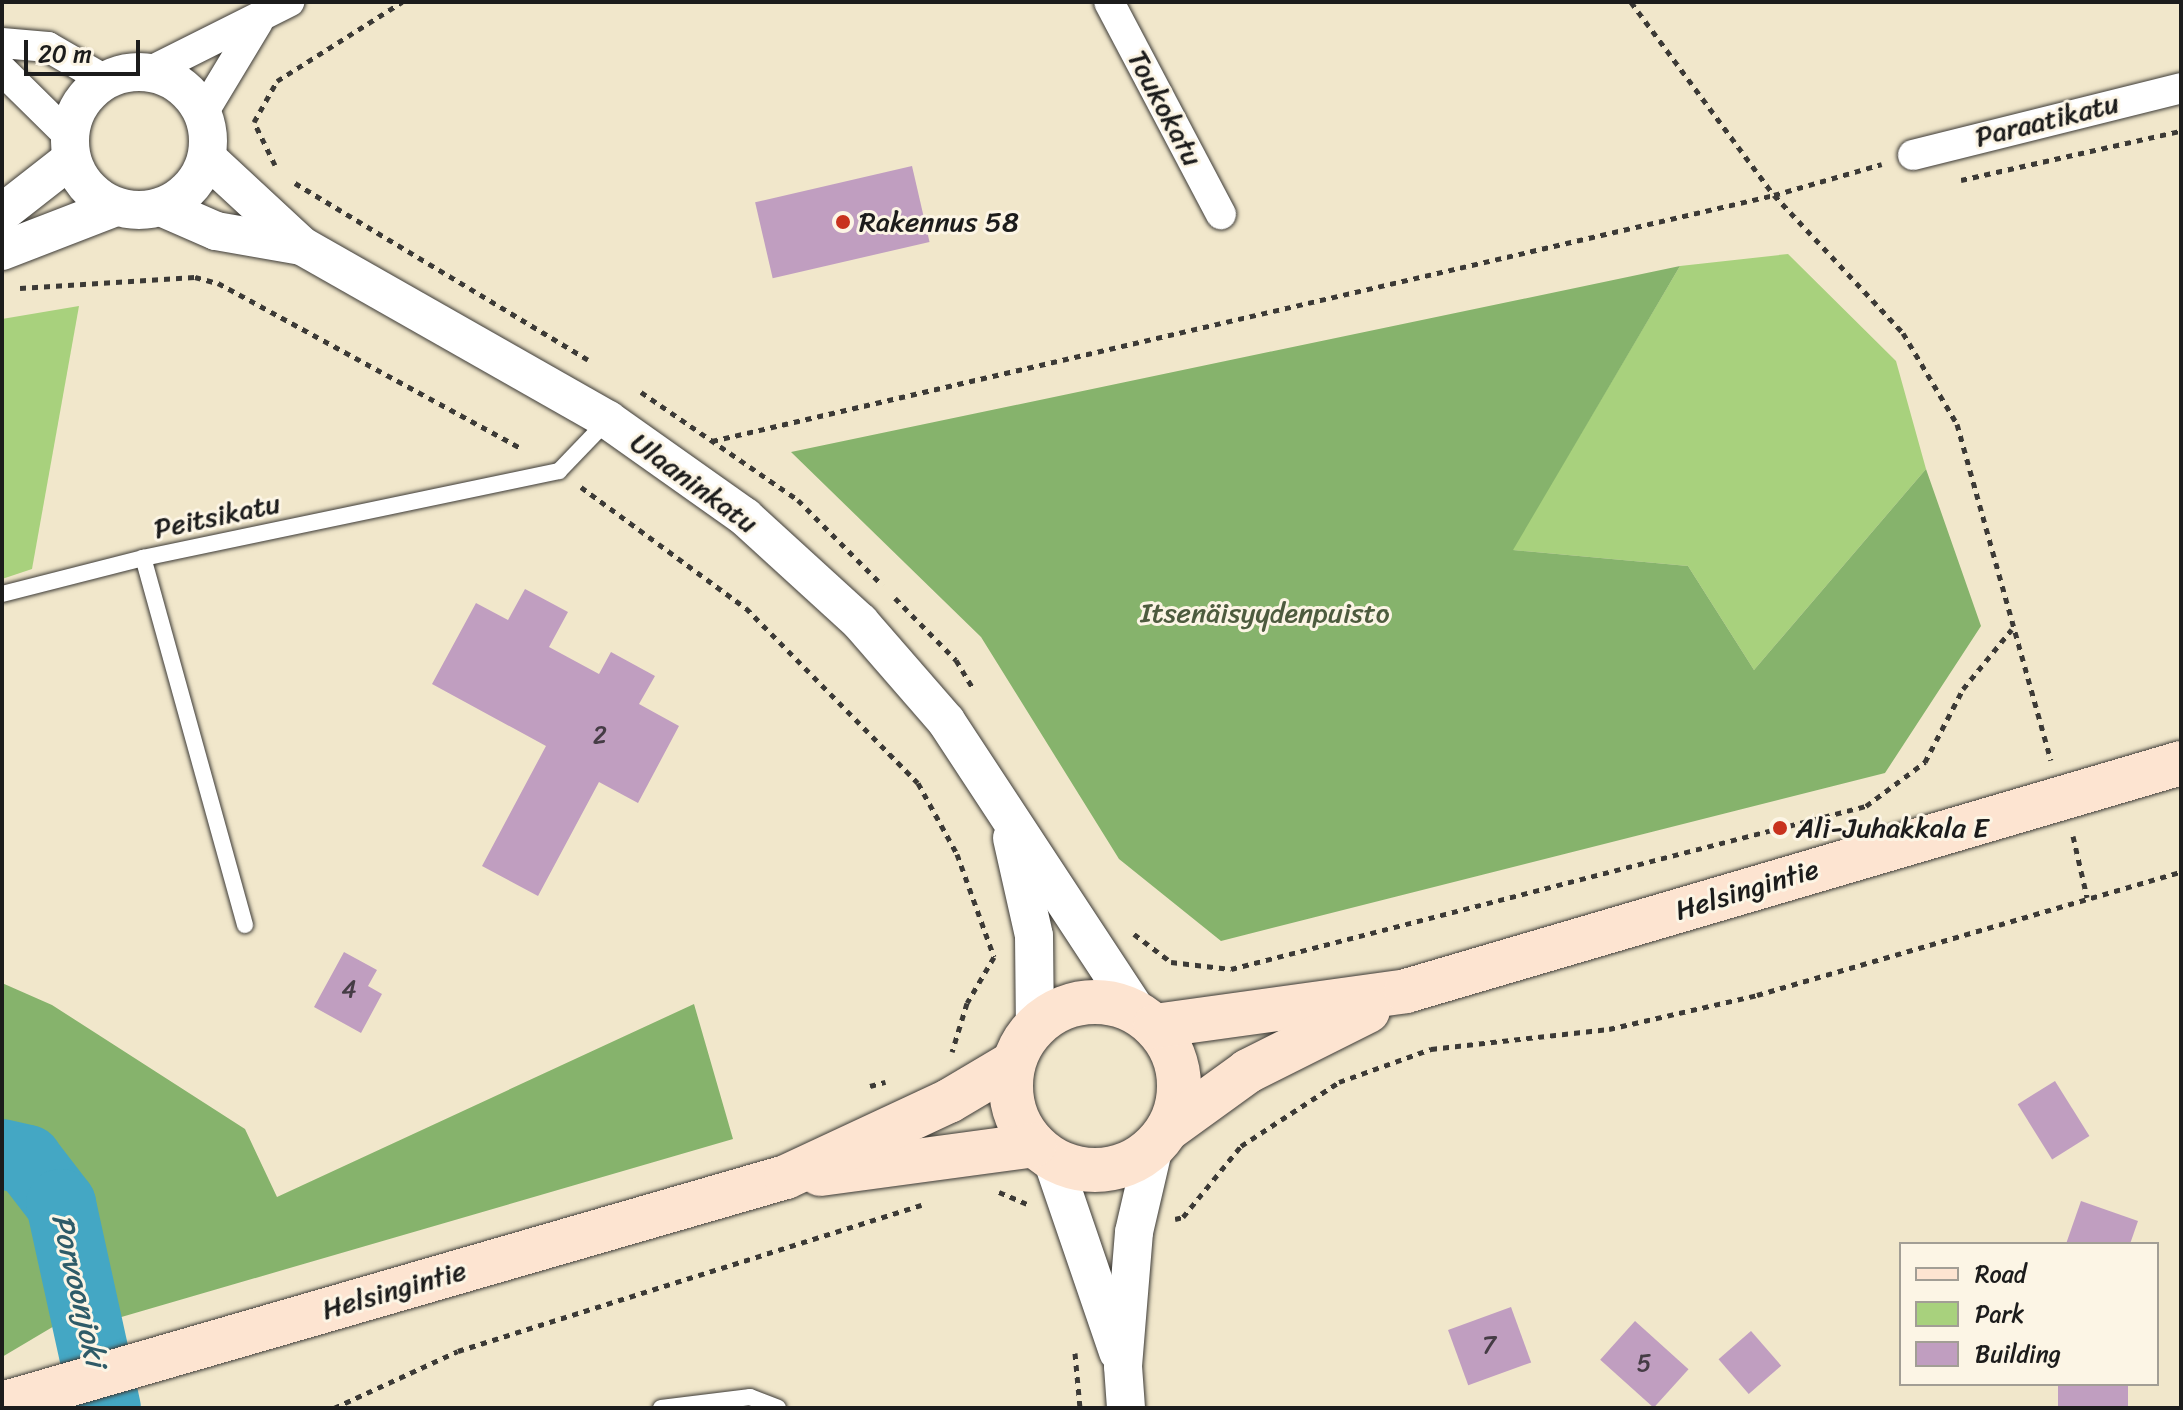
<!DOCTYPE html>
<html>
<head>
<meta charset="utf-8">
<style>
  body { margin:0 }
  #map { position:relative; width:2183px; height:1410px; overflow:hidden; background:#f1e7cb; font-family:Sriracha,sans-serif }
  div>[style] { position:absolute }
  .green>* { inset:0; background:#a8d17d }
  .forest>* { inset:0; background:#86b36c }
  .river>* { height:70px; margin:-35px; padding:0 35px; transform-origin:35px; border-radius:35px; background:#44a7c4 }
  .building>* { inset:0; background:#c09ec0; transform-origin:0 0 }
  .path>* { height:5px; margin-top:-2.5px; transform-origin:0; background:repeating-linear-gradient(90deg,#3c3a36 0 6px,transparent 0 12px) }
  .roads { filter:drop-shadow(0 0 2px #3c3a36) drop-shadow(0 0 2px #3c3a36) }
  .service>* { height:16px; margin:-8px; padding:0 8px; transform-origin:8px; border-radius:8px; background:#fff }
  .minor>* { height:30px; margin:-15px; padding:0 15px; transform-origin:15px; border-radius:15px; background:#fff }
  .tertiary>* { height:38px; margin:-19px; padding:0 19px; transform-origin:19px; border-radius:19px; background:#fff }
  .tertiary>.ring { margin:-19px; padding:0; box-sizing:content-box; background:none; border:38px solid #fff; border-radius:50% }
  .secondary>* { height:44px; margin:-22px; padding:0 22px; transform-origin:22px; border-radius:22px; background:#fde4d1 }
  .secondary>.ring { margin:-22px; padding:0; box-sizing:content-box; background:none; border:44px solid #fde4d1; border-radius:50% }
  .dots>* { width:22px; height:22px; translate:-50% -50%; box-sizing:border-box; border:4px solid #fcf5e5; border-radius:50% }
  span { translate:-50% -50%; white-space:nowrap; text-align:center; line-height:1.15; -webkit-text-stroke:6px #fcf5e5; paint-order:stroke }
  .number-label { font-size:24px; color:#453c45 }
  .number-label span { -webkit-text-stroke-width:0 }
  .street-label { font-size:28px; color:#1c1c1c }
  .poi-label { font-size:28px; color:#1c1c1c }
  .left { translate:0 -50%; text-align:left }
  .park-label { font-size:28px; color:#4d5b3e }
  .water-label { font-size:30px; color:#2e5b68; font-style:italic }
  .frame { position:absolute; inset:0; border:4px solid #1c1c1c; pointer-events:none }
  .legend { position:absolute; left:1899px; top:1242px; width:260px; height:144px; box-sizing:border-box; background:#fcf5e5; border:2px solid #a29e95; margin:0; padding:10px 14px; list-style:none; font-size:24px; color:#1c1c1c }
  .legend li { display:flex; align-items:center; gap:16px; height:40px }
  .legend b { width:40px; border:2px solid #a29e95 }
  .scale { position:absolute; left:24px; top:40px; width:116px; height:36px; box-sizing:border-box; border:4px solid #1c1c1c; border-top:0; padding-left:10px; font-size:24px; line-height:28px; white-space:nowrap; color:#1c1c1c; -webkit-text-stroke:6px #fcf5e5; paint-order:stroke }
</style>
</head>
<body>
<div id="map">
  <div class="green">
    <i style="clip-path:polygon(1788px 254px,1896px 361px,1926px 469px,1754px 670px,1688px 566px,1512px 550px,1680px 266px)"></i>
    <i style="clip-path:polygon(79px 306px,32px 569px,2px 579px,2px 319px)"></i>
  </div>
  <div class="forest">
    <i style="clip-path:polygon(1680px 266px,1513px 550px,1688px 566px,1754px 670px,1926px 469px,1981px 626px,1885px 773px,1221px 941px,1119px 859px,981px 637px,791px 452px)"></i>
    <i style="clip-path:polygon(2px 983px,52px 1005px,245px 1129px,277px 1197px,694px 1004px,733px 1139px,118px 1318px,85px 1197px,50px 1143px,2px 1127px)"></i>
    <i style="clip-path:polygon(2px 1175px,40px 1219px,61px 1322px,2px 1357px)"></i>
  </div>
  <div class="river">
    <i style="left:2px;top:1154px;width:26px;rotate:13deg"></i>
    <i style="left:27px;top:1160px;width:56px;rotate:52.3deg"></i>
    <i style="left:61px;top:1204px;width:209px;rotate:77.6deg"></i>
  </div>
  <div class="building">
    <i style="left:912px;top:166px;width:78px;height:161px;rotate:77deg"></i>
    <i style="clip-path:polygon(525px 589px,568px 612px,549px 647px,599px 674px,611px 652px,655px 676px,639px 704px,679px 726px,638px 803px,599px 782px,538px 896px,482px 866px,546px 746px,432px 684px,476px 603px,508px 620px)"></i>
    <i style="clip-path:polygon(344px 952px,377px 970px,368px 986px,382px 994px,361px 1033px,314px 1007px)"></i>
    <i style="left:2055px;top:1081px;width:65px;height:44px;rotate:58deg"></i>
    <i style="clip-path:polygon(2081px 1201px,2138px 1221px,2130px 1244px,2066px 1244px)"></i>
    <i style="left:1511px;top:1307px;width:59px;height:67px;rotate:70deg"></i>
    <i style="left:1635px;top:1321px;width:72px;height:52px;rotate:42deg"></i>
    <i style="left:1751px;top:1331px;width:46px;height:43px;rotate:49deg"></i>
    <i style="left:2058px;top:1384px;width:70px;height:24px"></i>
  </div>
  <div class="path">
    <i style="left:1631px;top:2px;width:240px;rotate:53.5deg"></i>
    <i style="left:1774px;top:195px;width:189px;rotate:46.9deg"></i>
    <i style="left:1903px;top:333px;width:106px;rotate:59.3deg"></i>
    <i style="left:1957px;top:424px;width:349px;rotate:74.4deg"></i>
    <i style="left:275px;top:165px;width:48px;rotate:-116deg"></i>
    <i style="left:254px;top:122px;width:47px;rotate:-60.7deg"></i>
    <i style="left:277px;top:81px;width:148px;rotate:-32.3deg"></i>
    <i style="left:1961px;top:180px;width:225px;rotate:-12.6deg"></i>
    <i style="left:295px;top:183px;width:342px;rotate:31.1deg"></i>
    <i style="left:20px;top:288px;width:175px;rotate:-3.6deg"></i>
    <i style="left:195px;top:277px;width:24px;rotate:15deg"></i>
    <i style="left:218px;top:283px;width:346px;rotate:28.6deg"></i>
    <i style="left:641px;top:392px;width:191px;rotate:34.5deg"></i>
    <i style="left:798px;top:500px;width:120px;rotate:45.3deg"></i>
    <i style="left:712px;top:441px;width:1090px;rotate:-13.04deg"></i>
    <i style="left:1774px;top:195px;width:112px;rotate:-16deg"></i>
    <i style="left:581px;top:487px;width:205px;rotate:36.3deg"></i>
    <i style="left:746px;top:608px;width:245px;rotate:45.5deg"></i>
    <i style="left:918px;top:783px;width:81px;rotate:61.2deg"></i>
    <i style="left:957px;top:854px;width:109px;rotate:70.2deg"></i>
    <i style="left:994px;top:957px;width:53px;rotate:120.4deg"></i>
    <i style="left:967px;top:1003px;width:51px;rotate:107deg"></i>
    <i style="left:895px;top:598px;width:87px;rotate:45.5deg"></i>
    <i style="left:956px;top:660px;width:35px;rotate:59deg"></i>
    <i style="left:2073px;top:836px;width:63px;rotate:77.1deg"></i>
    <i style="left:1134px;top:934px;width:46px;rotate:37.1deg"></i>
    <i style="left:1171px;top:962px;width:60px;rotate:6.7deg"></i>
    <i style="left:1231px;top:969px;width:656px;rotate:-14.4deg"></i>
    <i style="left:1866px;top:806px;width:74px;rotate:-36.7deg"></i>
    <i style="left:1925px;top:762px;width:82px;rotate:-62.5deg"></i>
    <i style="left:1963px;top:689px;width:77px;rotate:-50.8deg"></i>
    <i style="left:870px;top:1086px;width:16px;rotate:-15deg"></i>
    <i style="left:999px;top:1192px;width:30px;rotate:23deg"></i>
    <i style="left:1175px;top:1219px;width:8px;rotate:-14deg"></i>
    <i style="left:1183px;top:1217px;width:92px;rotate:-50.8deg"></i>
    <i style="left:1241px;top:1146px;width:117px;rotate:-33.1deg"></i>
    <i style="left:1339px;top:1082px;width:98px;rotate:-19.7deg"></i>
    <i style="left:1431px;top:1049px;width:179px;rotate:-6.4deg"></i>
    <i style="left:1609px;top:1029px;width:152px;rotate:-12.9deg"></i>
    <i style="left:1757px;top:995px;width:441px;rotate:-16.2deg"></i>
    <i style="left:1075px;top:1353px;width:55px;rotate:84.8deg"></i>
    <i style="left:334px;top:1408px;width:136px;rotate:-24.7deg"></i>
    <i style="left:458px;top:1351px;width:486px;rotate:-17.5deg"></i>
  </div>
  <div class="roads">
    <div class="service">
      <i style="left:2px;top:594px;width:146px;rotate:-14.3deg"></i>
      <i style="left:245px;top:925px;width:381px;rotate:-105.5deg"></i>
      <i style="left:143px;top:558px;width:425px;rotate:-11.8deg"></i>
      <i style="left:559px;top:471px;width:71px;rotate:-46.1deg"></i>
      <i style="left:661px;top:1408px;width:90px;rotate:-7deg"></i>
      <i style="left:750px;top:1397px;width:30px;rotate:21deg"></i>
    </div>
    <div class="minor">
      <i style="left:1109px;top:2px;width:240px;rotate:62.2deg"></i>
      <i style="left:2px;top:43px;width:46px;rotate:5deg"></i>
      <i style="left:48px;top:47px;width:66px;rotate:30.1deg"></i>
      <i style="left:2px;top:70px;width:94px;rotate:44.6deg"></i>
      <i style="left:149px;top:72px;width:157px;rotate:-26.6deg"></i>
      <i style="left:203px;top:113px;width:106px;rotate:-58.9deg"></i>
      <i style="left:1913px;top:155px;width:276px;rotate:-14deg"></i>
    </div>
    <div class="tertiary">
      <i class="ring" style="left:70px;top:72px;width:100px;height:100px"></i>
      <i style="left:207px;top:158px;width:129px;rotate:42.8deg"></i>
      <i style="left:302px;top:246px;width:352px;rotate:29.6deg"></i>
      <i style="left:608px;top:420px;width:168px;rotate:35.3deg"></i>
      <i style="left:745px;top:517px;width:156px;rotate:42.4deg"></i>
      <i style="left:860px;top:622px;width:131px;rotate:49deg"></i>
      <i style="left:946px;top:721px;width:349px;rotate:56.7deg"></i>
      <i style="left:161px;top:207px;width:60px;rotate:23.6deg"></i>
      <i style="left:216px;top:231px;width:87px;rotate:9.9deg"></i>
      <i style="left:2px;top:213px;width:88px;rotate:-38deg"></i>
      <i style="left:2px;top:251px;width:122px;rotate:-21.1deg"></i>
      <i style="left:1012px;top:838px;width:100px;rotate:77.3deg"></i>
      <i style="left:1034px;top:936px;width:89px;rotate:89.4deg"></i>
      <i style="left:1052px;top:1159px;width:204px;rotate:71.1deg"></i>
      <i style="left:1126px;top:1408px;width:42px;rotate:-94.1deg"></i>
      <i style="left:1123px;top:1366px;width:134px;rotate:-85.3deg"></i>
      <i style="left:1134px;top:1232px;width:88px;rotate:-76.9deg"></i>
    </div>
    <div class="secondary">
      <i class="ring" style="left:1011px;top:1002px;width:124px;height:124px"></i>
      <i style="left:1155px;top:1026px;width:253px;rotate:-7.9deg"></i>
      <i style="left:1406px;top:991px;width:808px;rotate:-16.39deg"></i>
      <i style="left:1168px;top:1129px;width:99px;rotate:-35.9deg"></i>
      <i style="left:1248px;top:1071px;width:134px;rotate:-26.6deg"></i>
      <i style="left:820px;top:1174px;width:216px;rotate:-7.7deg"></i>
      <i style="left:2px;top:1404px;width:816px;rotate:-16.15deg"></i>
      <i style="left:786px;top:1177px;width:180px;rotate:-25deg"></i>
      <i style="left:949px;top:1101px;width:74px;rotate:-30.7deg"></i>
    </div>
  </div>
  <div class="dots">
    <i style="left:843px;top:222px;background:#c8321e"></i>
    <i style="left:1780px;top:828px;background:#c8321e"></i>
  </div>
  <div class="number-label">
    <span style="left:600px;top:736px">2</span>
    <span style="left:349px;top:990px">4</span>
    <span style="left:1489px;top:1346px">7</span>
    <span style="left:1644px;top:1364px">5</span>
  </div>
  <div class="street-label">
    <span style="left:1165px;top:108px;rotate:62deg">Toukokatu</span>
    <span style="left:2047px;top:120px;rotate:-14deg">Paraatikatu</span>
    <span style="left:694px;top:483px;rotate:36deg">Ulaaninkatu</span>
    <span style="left:217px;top:516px;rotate:-12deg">Peitsikatu</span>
    <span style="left:1747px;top:890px;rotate:-17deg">Helsingintie</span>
    <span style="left:394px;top:1290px;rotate:-16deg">Helsingintie</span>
  </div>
  <div class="poi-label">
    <span class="left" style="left:859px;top:222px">Rakennus 58</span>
    <span class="left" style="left:1796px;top:828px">Ali-Juhakkala E</span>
  </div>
  <div class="park-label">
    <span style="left:1265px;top:613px">Itsenäisyydenpuisto</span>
  </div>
  <div class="water-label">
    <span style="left:79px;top:1290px;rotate:77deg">Porvoonjoki</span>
  </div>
  <div class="frame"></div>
  <ul class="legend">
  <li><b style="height:10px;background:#fde4d1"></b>Road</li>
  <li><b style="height:22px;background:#a8d17d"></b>Park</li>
  <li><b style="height:22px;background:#c09ec0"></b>Building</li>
  </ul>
  <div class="scale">20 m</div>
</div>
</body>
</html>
